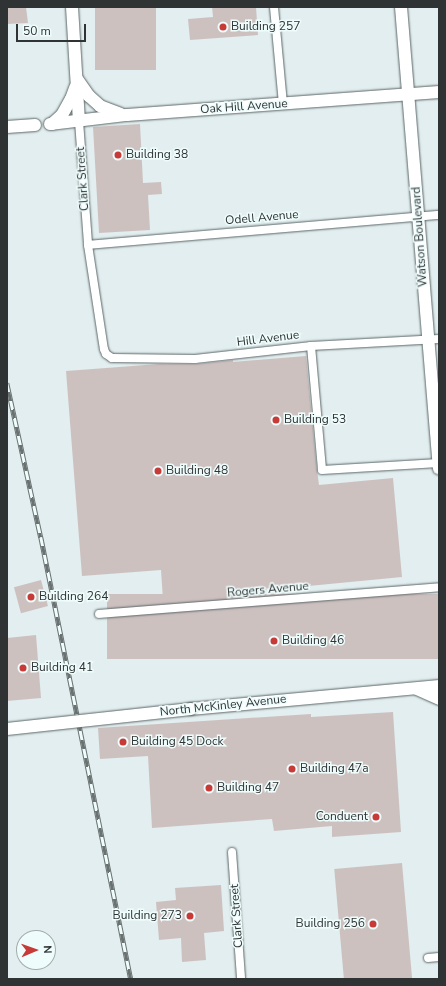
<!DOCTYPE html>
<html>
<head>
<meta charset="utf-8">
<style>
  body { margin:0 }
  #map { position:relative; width:446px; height:986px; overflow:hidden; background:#e2eeef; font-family:"Nunito Sans",sans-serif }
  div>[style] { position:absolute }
  .building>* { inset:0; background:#cdc1c0; transform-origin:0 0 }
  .roads { filter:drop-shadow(0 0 1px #5c6667) drop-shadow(0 0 1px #5c6667) }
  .street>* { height:8px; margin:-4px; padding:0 4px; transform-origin:4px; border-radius:4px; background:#fff }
  .secondary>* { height:12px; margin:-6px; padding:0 6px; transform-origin:6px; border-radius:6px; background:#fff }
  .rail>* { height:4.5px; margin-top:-2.25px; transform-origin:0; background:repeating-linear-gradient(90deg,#effcfc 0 9px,#6a7171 0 18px); box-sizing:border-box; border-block:1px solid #6a7171 }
  .bridges { filter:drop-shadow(0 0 1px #5c6667) drop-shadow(0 0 1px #5c6667) }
  .secondary-bridge>* { height:12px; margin:-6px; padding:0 6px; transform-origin:6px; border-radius:6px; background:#fff }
  .dots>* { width:11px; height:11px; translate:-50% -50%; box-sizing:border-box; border:2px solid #effcfc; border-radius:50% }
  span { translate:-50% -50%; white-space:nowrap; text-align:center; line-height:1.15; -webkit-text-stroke:3px #effcfc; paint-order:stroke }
  .poi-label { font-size:12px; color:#2f3333 }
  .left { translate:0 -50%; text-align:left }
  .right { translate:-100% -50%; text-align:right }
  .street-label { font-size:12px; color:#2f3333 }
  .frame { position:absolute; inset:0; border:8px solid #2f3333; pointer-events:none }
  .north { position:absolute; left:16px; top:930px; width:40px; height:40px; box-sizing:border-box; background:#effcfc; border:1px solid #a2acac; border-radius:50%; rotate:88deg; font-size:11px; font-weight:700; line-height:16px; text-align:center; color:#2f3333 }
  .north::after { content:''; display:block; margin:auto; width:14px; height:18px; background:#c83a37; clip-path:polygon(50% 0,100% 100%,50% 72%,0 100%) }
  .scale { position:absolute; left:16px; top:24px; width:70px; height:18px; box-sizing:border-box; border:2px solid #2f3333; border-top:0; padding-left:5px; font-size:12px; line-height:14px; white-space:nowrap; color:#2f3333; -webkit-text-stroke:3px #effcfc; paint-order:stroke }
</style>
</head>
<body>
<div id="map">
  <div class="building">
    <i style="clip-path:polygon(7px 7px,26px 7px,28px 23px,7px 24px)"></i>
    <i style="left:95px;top:7px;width:61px;height:63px"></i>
    <i style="clip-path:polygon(212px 7px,256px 7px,258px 35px,190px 40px,188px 19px,213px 17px)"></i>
    <i style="clip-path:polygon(140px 124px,143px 183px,161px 182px,162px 194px,148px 195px,150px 230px,99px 233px,93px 127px)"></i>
    <i style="clip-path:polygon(306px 356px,317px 470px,319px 485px,393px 478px,402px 577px,163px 600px,161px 570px,82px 576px,66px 371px,159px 364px,196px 364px,233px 360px,233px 362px)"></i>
    <i style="left:41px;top:580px;width:27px;height:28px;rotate:75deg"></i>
    <i style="left:439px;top:594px;width:65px;height:332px;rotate:90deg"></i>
    <i style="clip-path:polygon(36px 635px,41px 698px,7px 701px,7px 638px)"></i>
    <i style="clip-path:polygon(393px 712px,401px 832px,332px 837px,332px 826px,274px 831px,272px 819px,152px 828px,148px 756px,100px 759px,98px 728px,311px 714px,311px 717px)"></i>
    <i style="left:402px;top:863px;width:116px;height:68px;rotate:85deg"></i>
    <i style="clip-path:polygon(221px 885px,224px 931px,204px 933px,206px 960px,182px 962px,181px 938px,159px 940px,156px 902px,176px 900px,175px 888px)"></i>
  </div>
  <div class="roads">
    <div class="street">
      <i style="left:274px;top:7px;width:97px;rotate:84.7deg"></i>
      <i style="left:79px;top:121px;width:124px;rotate:85.8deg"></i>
      <i style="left:88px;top:245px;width:105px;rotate:81.3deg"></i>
      <i style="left:104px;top:349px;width:5px;rotate:68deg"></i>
      <i style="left:106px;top:354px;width:7px;rotate:34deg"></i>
      <i style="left:112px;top:358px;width:83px;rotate:0.7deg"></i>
      <i style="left:195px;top:359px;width:117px;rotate:-6.4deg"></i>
      <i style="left:311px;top:346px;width:128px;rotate:-3.1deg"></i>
      <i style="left:88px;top:245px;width:352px;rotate:-4.9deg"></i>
      <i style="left:311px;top:346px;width:124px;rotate:84.9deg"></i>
      <i style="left:322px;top:470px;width:117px;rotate:-3.4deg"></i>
      <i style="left:99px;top:614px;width:341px;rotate:-4.5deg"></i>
      <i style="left:232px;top:852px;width:127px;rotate:85.9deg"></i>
      <i style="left:428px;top:958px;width:11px;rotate:-5deg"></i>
    </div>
    <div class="secondary">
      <i style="left:72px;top:7px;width:114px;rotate:86.5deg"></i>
      <i style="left:401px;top:7px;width:463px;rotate:85.3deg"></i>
      <i style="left:77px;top:79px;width:21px;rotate:55deg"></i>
      <i style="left:89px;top:96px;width:15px;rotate:42deg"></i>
      <i style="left:100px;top:106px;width:22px;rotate:21deg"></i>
      <i style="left:50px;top:124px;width:78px;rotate:-6.7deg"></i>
      <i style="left:127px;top:115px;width:313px;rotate:-4.2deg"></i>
      <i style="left:52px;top:124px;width:13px;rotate:-42deg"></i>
      <i style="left:62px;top:115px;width:18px;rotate:-61deg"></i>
      <i style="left:71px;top:99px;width:12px;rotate:-70deg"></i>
      <i style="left:7px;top:127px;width:28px;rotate:-4deg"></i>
      <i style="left:417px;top:689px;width:24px;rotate:24deg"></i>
      <i style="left:191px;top:709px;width:249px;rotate:-5.3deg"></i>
    </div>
  </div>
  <div class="rail">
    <i style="left:7px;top:383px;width:158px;rotate:77.6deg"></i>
    <i style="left:41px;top:537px;width:451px;rotate:78.5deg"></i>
  </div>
  <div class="bridges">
    <div class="secondary-bridge">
      <i style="left:7px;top:729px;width:185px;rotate:-6.2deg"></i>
    </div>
  </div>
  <div class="dots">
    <i style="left:223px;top:27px;background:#c83a37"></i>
    <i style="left:118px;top:155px;background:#c83a37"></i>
    <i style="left:276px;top:420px;background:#c83a37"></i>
    <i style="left:158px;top:471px;background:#c83a37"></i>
    <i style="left:31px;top:597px;background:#c83a37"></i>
    <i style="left:274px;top:641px;background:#c83a37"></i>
    <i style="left:23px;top:668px;background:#c83a37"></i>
    <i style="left:123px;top:742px;background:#c83a37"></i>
    <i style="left:292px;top:769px;background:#c83a37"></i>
    <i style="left:209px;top:788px;background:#c83a37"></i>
    <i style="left:376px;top:817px;background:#c83a37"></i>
    <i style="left:190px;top:916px;background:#c83a37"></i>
    <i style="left:373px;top:924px;background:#c83a37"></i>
  </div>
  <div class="poi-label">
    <span class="left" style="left:231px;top:27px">Building 257</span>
    <span class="left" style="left:126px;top:155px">Building 38</span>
    <span class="left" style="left:284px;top:420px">Building 53</span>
    <span class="left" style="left:166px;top:471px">Building 48</span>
    <span class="left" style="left:39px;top:597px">Building 264</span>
    <span class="left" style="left:282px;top:641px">Building 46</span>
    <span class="left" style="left:31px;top:668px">Building 41</span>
    <span class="left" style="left:131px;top:742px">Building 45 Dock</span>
    <span class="left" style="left:300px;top:769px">Building 47a</span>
    <span class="left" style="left:217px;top:788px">Building 47</span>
    <span class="right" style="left:368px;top:817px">Conduent</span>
    <span class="right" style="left:182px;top:916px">Building 273</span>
    <span class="right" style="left:365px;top:924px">Building 256</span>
  </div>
  <div class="street-label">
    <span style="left:244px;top:107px;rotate:-4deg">Oak Hill Avenue</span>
    <span style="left:83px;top:179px;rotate:-94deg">Clark Street</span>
    <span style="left:262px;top:218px;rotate:-5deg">Odell Avenue</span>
    <span style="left:420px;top:237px;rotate:-94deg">Watson Boulevard</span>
    <span style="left:268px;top:339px;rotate:-7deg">Hill Avenue</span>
    <span style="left:268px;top:590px;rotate:-5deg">Rogers Avenue</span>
    <span style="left:223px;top:706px;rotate:-6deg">North McKinley Avenue</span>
    <span style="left:237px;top:916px;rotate:-94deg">Clark Street</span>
  </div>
  <div class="frame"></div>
  <div class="north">N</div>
  <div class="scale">50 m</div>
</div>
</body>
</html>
